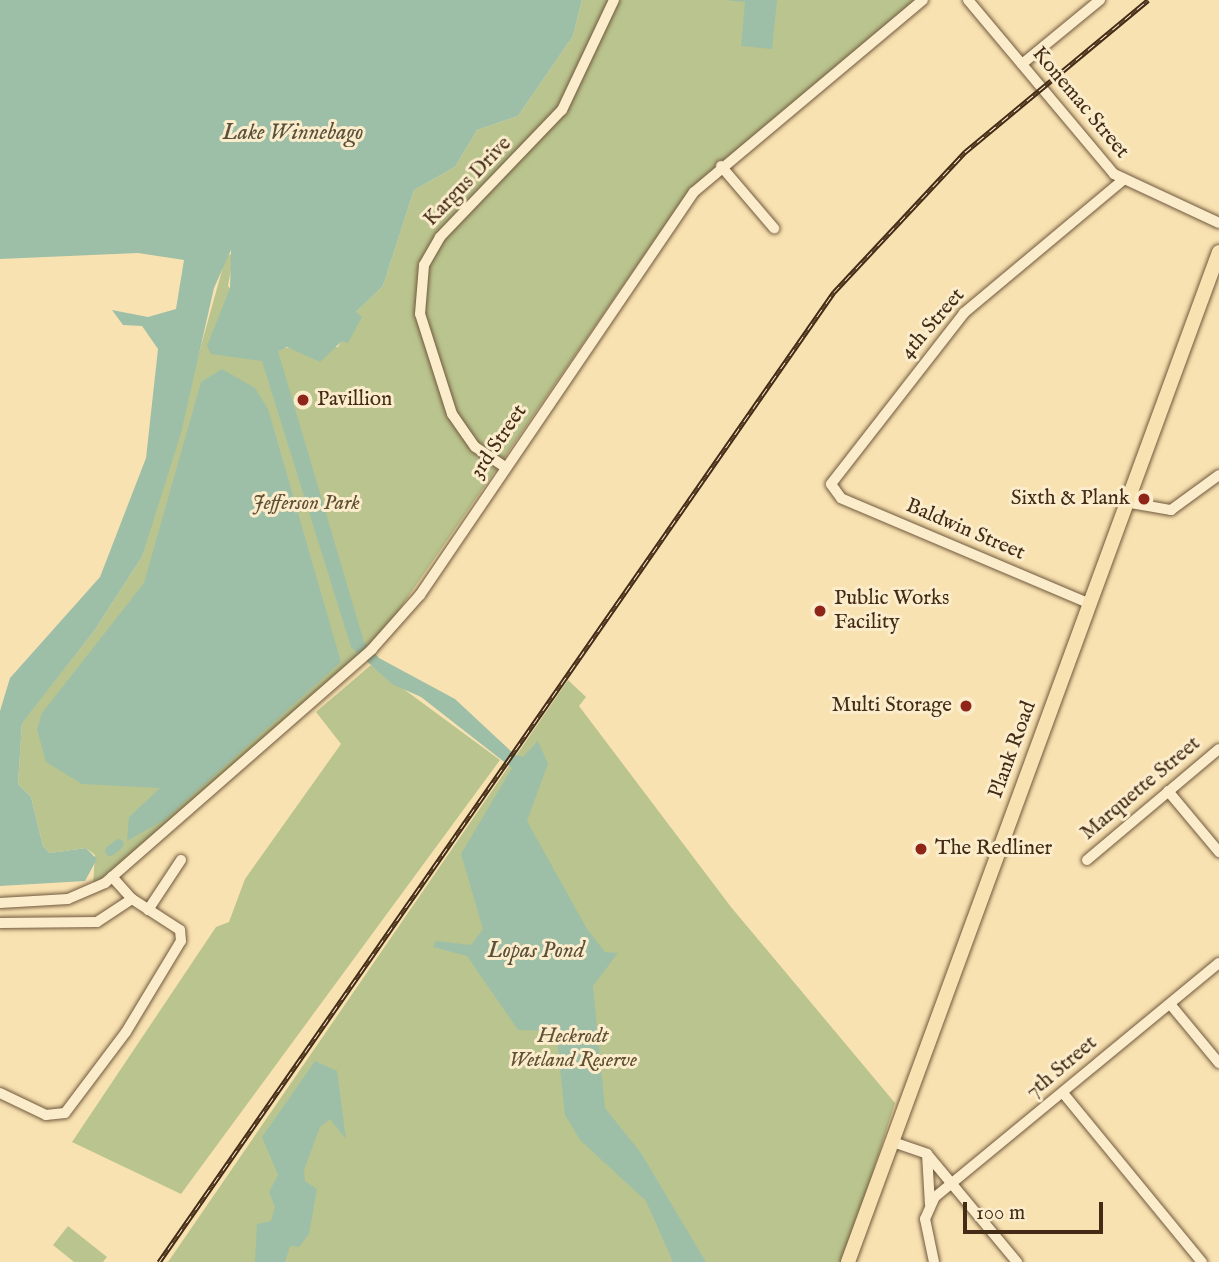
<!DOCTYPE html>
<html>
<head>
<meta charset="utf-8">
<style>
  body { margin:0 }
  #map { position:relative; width:1219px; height:1262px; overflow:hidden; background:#f9e2b1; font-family:"IM FELL English",serif }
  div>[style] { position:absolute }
  .green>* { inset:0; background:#bac48e }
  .water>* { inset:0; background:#9ebfa7 }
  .canal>* { height:10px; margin:-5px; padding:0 5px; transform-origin:5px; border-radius:5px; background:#9ebfa7 }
  .roads { filter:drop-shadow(0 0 2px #70593d) drop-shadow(0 0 2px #70593d) }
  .minor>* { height:10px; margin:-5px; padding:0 5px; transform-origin:5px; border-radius:5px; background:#fbeccc }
  .major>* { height:14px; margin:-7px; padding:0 7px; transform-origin:7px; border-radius:7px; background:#f9e2b1 }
  .rail>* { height:5px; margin-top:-2.5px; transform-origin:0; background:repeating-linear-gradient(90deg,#fbeccc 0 8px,#432b16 0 16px); box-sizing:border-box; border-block:2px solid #432b16 }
  .dots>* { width:19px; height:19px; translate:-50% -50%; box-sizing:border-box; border:4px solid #fbeccc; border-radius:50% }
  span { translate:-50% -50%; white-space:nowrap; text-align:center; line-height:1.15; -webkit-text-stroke:6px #fbeccc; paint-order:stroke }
  .street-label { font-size:21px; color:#432b16 }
  .poi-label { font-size:21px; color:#432b16 }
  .left { translate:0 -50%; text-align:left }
  .right { translate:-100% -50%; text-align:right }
  .park-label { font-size:21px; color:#615134; font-style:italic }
  .water-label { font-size:23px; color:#5a503a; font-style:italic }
  .scale { position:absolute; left:963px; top:1202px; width:140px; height:32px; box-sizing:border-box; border:4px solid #432b16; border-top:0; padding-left:9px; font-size:21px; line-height:24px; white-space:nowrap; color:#432b16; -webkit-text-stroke:5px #fbeccc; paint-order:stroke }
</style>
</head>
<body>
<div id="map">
  <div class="green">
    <i style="clip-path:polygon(582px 0,920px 0,678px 206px,372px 649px,93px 886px,95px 855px,86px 848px,50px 853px,43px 846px,31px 797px,18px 784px,22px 722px,94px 631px,142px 557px,226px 256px,234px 253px,228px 286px,281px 348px,338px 347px,356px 312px,383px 286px,414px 190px,455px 167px,477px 130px,518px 116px,573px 36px)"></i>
    <i style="clip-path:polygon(371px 665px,500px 760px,181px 1194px,72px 1142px,216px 927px,229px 922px,245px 879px,341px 744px,316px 712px)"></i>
    <i style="clip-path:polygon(568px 680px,586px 697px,579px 706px,731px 907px,895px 1103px,844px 1262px,168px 1262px)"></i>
    <i style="clip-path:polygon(68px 1226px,107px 1257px,103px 1262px,74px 1262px,53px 1245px)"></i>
  </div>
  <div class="water">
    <i style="clip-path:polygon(0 0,582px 0,573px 36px,518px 116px,477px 130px,455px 167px,414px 190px,383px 286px,356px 312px,362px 317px,348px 343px,342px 341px,320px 362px,287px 347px,278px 351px,364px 642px,379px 658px,455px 699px,515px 755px,523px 757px,538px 741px,548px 764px,527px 821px,587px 929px,605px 952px,618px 953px,593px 986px,605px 1108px,641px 1153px,706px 1262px,673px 1262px,646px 1201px,580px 1140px,565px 1115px,556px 1031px,518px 1030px,467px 956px,433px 947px,436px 941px,471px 945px,483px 929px,461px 854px,512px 768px,421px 697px,392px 684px,351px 647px,262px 361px,211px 354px,207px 346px,230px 288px,231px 250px,214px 288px,181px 433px,142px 557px,94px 631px,22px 723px,18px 784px,31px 797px,43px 846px,50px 853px,86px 848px,97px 859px,85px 881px,0 886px,0 711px,10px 678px,100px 577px,146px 458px,158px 349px,142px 326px,123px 325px,112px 310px,148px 317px,176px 309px,184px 260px,138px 253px,0 259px)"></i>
    <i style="clip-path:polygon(725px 0,777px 0,772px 49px,741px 46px,745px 2px)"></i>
    <i style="clip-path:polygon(222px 369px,255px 388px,268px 409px,341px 662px,164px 820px,127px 841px,129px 817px,160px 788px,82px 784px,46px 762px,37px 729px,42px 713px,144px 583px,201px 382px)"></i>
    <i style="clip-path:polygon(315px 1061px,337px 1071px,346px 1139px,330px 1119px,320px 1127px,304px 1170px,305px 1181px,317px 1189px,309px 1234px,299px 1247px,290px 1246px,285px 1262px,255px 1262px,257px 1224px,271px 1221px,275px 1207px,269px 1192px,278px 1175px,262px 1137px)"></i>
  </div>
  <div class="canal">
    <i style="left:110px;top:851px;width:11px;rotate:-38deg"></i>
  </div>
  <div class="roads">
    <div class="minor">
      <i style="left:968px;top:0;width:227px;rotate:50deg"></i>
      <i style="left:1114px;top:174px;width:116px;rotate:25deg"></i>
      <i style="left:1022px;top:64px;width:101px;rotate:-39.4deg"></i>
      <i style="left:721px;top:166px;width:82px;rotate:49.5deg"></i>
      <i style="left:505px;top:467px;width:36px;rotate:-146deg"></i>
      <i style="left:475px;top:447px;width:40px;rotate:-124.9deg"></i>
      <i style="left:452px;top:414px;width:105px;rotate:-107.7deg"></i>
      <i style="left:420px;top:314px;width:49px;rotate:-85.3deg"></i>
      <i style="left:424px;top:265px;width:32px;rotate:-60deg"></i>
      <i style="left:440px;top:237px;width:176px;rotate:-46.2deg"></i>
      <i style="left:562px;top:110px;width:122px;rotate:-64.7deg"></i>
      <i style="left:1125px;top:502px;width:47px;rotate:9.9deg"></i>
      <i style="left:1171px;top:510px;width:59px;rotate:-36.1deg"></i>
      <i style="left:1088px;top:603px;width:268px;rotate:-157deg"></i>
      <i style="left:841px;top:498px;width:17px;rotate:-126deg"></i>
      <i style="left:831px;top:484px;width:217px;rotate:-52.1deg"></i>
      <i style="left:964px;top:313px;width:206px;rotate:-39.9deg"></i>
      <i style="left:1168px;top:791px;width:80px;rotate:50.1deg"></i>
      <i style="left:1087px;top:860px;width:172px;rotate:-40.1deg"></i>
      <i style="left:0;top:903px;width:68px;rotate:-3.4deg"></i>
      <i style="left:68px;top:899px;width:40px;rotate:-23.4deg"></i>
      <i style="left:105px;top:883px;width:355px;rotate:-41.2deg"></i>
      <i style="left:372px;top:649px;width:72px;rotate:-48.4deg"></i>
      <i style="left:420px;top:595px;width:487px;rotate:-55.8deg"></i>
      <i style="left:694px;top:192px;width:299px;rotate:-40deg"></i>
      <i style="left:148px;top:910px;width:60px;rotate:-56.6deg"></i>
      <i style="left:0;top:923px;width:97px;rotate:-0.6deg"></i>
      <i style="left:97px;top:922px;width:42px;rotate:-33.3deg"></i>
      <i style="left:1170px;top:1004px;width:77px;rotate:50.3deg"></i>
      <i style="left:0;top:1093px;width:51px;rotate:25.6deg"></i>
      <i style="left:46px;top:1115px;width:19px;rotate:-6deg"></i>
      <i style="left:65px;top:1113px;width:101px;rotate:-53deg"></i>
      <i style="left:126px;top:1032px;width:106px;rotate:-58.9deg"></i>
      <i style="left:181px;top:941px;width:11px;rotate:-95deg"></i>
      <i style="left:180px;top:930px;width:57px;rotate:-147.1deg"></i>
      <i style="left:132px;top:899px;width:30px;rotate:-132deg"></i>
      <i style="left:1063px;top:1093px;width:219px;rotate:50.6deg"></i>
      <i style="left:893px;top:1142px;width:36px;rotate:19deg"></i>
      <i style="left:927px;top:1154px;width:141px;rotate:50.2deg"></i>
      <i style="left:927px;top:1154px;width:50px;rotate:86.6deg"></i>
      <i style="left:934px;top:1262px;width:44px;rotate:-101.8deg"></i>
      <i style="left:925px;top:1219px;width:24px;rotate:-66deg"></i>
      <i style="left:935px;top:1197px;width:368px;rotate:-39.5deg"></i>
    </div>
    <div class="major">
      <i style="left:848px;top:1262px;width:1076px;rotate:-69.83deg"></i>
    </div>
  </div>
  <div class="rail">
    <i style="left:159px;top:1262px;width:1182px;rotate:-55.17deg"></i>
    <i style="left:834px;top:292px;width:192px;rotate:-46.9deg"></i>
    <i style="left:965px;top:152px;width:238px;rotate:-39.7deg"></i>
  </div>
  <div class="dots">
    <i style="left:303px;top:400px;background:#8f2418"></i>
    <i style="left:1144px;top:499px;background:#8f2418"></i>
    <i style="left:820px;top:611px;background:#8f2418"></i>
    <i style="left:966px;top:706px;background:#8f2418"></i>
    <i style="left:921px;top:849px;background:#8f2418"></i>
  </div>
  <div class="street-label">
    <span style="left:1080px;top:103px;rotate:50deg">Konemac Street</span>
    <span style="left:468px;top:182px;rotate:-46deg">Kargus Drive</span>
    <span style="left:933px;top:324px;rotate:-49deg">4th Street</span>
    <span style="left:499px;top:442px;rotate:-56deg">3rd Street</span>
    <span style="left:965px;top:530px;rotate:23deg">Baldwin Street</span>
    <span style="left:1013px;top:750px;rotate:-70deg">Plank Road</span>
    <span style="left:1141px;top:789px;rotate:-40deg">Marquette Street</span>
    <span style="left:1062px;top:1068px;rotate:-40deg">7th Street</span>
  </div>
  <div class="poi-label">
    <span class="left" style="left:317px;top:400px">Pavillion</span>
    <span class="right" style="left:1130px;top:499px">Sixth &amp; Plank</span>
    <span class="left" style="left:834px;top:611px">Public Works<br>Facility</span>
    <span class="right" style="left:952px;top:706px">Multi Storage</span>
    <span class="left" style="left:935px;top:849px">The Redliner</span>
  </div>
  <div class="park-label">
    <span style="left:306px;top:504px">Jefferson Park</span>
    <span style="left:573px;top:1049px">Heckrodt<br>Wetland Reserve</span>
  </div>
  <div class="water-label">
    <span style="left:293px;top:133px">Lake Winnebago</span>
    <span style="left:536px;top:951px">Lopas Pond</span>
  </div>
  <div class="scale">100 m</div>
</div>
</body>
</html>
